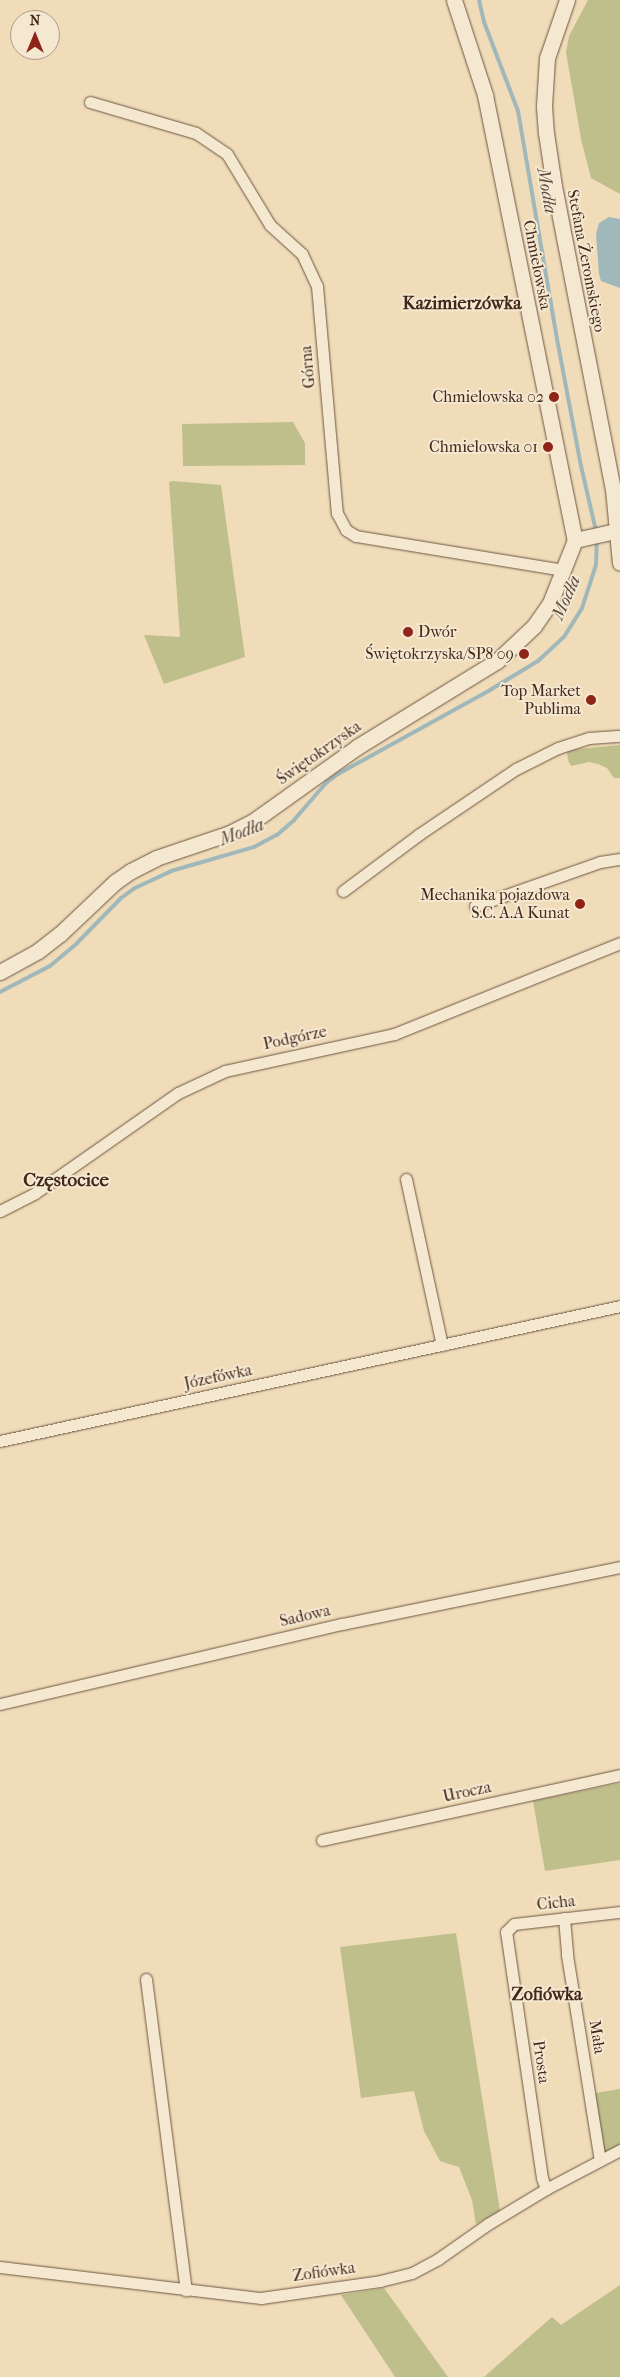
<!DOCTYPE html>
<html>
<head>
<meta charset="utf-8">
<style>
  body { margin:0 }
  #map { position:relative; width:620px; height:2377px; overflow:hidden; background:#f0dcb8; font-family:"IM FELL French Canon",serif }
  div>[style] { position:absolute }
  .green>* { inset:0; background:#bfbf8b }
  .water>* { inset:0; background:#a0b8ba }
  .stream>* { height:4px; margin:-2px; padding:0 2px; transform-origin:2px; border-radius:2px; background:#a0b8ba }
  .roads { filter:drop-shadow(0 0 1px #6e5442) drop-shadow(0 0 1px #6e5442) }
  .minor>* { height:11px; margin:-5.5px; padding:0 5.5px; transform-origin:5.5px; border-radius:5.5px; background:#f5e8d1 }
  .tertiary>* { height:15px; margin:-7.5px; padding:0 7.5px; transform-origin:7.5px; border-radius:7.5px; background:#f5e8d1 }
  .dots>* { width:14px; height:14px; translate:-50% -50%; box-sizing:border-box; border:2px solid #f5e8d1; border-radius:50% }
  span { translate:-50% -50%; white-space:nowrap; text-align:center; line-height:1.15; -webkit-text-stroke:4px #f5e8d1; paint-order:stroke }
  .street-label { font-size:16px; color:#43271b }
  .poi-label { font-size:16px; color:#43271b }
  .right { translate:-100% -50%; text-align:right }
  .left { translate:0 -50%; text-align:left }
  .water-label { font-size:18px; color:#5a4b43; font-style:italic }
  .neighbourhood-label { font-size:18px; color:#43271b; font-weight:700 }
  .quarter-label { font-size:19px; color:#43271b; font-weight:700 }
  .north { position:absolute; left:10px; top:10px; width:50px; height:50px; box-sizing:border-box; background:#f5e8d1; border:1px solid #ae9b88; border-radius:50%; rotate:0deg; font-size:14px; font-weight:700; line-height:20px; text-align:center; color:#43271b }
  .north::after { content:''; display:block; margin:auto; width:18px; height:22px; background:#8f2418; clip-path:polygon(50% 0,100% 100%,50% 72%,0 100%) }
</style>
</head>
<body>
<div id="map">
  <div class="green">
    <i style="clip-path:polygon(588px 0,620px 0,620px 194px,591px 178px,581px 139px,566px 52px,569px 36px)"></i>
    <i style="clip-path:polygon(293px 422px,305px 443px,305px 465px,183px 466px,182px 424px)"></i>
    <i style="clip-path:polygon(173px 481px,221px 485px,245px 657px,164px 684px,144px 635px,180px 637px,169px 482px)"></i>
    <i style="clip-path:polygon(620px 745px,620px 778px,614px 778px,607px 768px,598px 764px,589px 762px,571px 766px,568px 760px,567px 752px,577px 749px)"></i>
    <i style="clip-path:polygon(620px 1783px,620px 1860px,545px 1871px,533px 1801px)"></i>
    <i style="clip-path:polygon(456px 1933px,500px 2211px,476px 2224px,472px 2200px,459px 2167px,440px 2161px,424px 2131px,414px 2091px,361px 2098px,340px 1947px)"></i>
    <i style="clip-path:polygon(620px 2089px,620px 2146px,603px 2155px,589px 2094px)"></i>
    <i style="clip-path:polygon(620px 2285px,620px 2377px,484px 2377px,552px 2317px,561px 2325px)"></i>
    <i style="clip-path:polygon(384px 2288px,448px 2377px,395px 2377px,341px 2295px)"></i>
  </div>
  <div class="water">
    <i style="clip-path:polygon(609px 217px,620px 219px,620px 288px,601px 281px,599px 274px,596px 234px,599px 223px)"></i>
  </div>
  <div class="stream">
    <i style="left:479px;top:0;width:23px;rotate:77deg"></i>
    <i style="left:484px;top:22px;width:95px;rotate:69.1deg"></i>
    <i style="left:518px;top:111px;width:231px;rotate:80.3deg"></i>
    <i style="left:557px;top:339px;width:129px;rotate:79.3deg"></i>
    <i style="left:581px;top:466px;width:67px;rotate:77deg"></i>
    <i style="left:0;top:992px;width:56px;rotate:-27.5deg"></i>
    <i style="left:50px;top:966px;width:35px;rotate:-40deg"></i>
    <i style="left:77px;top:943px;width:63px;rotate:-45.6deg"></i>
    <i style="left:121px;top:898px;width:17px;rotate:-36deg"></i>
    <i style="left:135px;top:888px;width:40px;rotate:-25deg"></i>
    <i style="left:171px;top:871px;width:86px;rotate:-16.1deg"></i>
    <i style="left:254px;top:847px;width:26px;rotate:-28deg"></i>
    <i style="left:277px;top:835px;width:23px;rotate:-41deg"></i>
    <i style="left:294px;top:820px;width:49px;rotate:-49.1deg"></i>
    <i style="left:326px;top:783px;width:15px;rotate:-37deg"></i>
    <i style="left:338px;top:774px;width:174px;rotate:-28.9deg"></i>
    <i style="left:490px;top:690px;width:56px;rotate:-31.1deg"></i>
    <i style="left:538px;top:661px;width:35px;rotate:-43deg"></i>
    <i style="left:564px;top:637px;width:34px;rotate:-58deg"></i>
    <i style="left:582px;top:608px;width:45px;rotate:-72deg"></i>
    <i style="left:596px;top:565px;width:27px;rotate:-88deg"></i>
  </div>
  <div class="roads">
    <div class="minor">
      <i style="left:90px;top:102px;width:110px;rotate:16.3deg"></i>
      <i style="left:196px;top:133px;width:37px;rotate:34deg"></i>
      <i style="left:227px;top:154px;width:83px;rotate:58.8deg"></i>
      <i style="left:270px;top:225px;width:43px;rotate:42.2deg"></i>
      <i style="left:302px;top:254px;width:35px;rotate:65deg"></i>
      <i style="left:317px;top:286px;width:228px;rotate:85deg"></i>
      <i style="left:337px;top:513px;width:19px;rotate:62deg"></i>
      <i style="left:346px;top:530px;width:12px;rotate:31deg"></i>
      <i style="left:356px;top:536px;width:211px;rotate:9.3deg"></i>
      <i style="left:343px;top:891px;width:94px;rotate:-36.7deg"></i>
      <i style="left:418px;top:835px;width:118px;rotate:-34deg"></i>
      <i style="left:516px;top:769px;width:47px;rotate:-26.6deg"></i>
      <i style="left:558px;top:748px;width:33px;rotate:-18deg"></i>
      <i style="left:589px;top:738px;width:31px;rotate:-4deg"></i>
      <i style="left:475px;top:906px;width:133px;rotate:-19.4deg"></i>
      <i style="left:600px;top:862px;width:20px;rotate:-9deg"></i>
      <i style="left:406px;top:1179px;width:170px;rotate:77.8deg"></i>
      <i style="left:0;top:1211px;width:39px;rotate:-27deg"></i>
      <i style="left:35px;top:1193px;width:174px;rotate:-35deg"></i>
      <i style="left:178px;top:1093px;width:52px;rotate:-25.1deg"></i>
      <i style="left:225px;top:1071px;width:173px;rotate:-12.3deg"></i>
      <i style="left:394px;top:1034px;width:244px;rotate:-21.9deg"></i>
      <i style="left:0;top:1441px;width:635px;rotate:-12.28deg"></i>
      <i style="left:0;top:1704px;width:351px;rotate:-13.2deg"></i>
      <i style="left:342px;top:1624px;width:284px;rotate:-11.6deg"></i>
      <i style="left:322px;top:1840px;width:305px;rotate:-12.3deg"></i>
      <i style="left:564px;top:1918px;width:37px;rotate:85deg"></i>
      <i style="left:567px;top:1955px;width:208px;rotate:80.9deg"></i>
      <i style="left:146px;top:1979px;width:314px;rotate:82.7deg"></i>
      <i style="left:546px;top:2189px;width:12px;rotate:-110deg"></i>
      <i style="left:542px;top:2178px;width:249px;rotate:-98.3deg"></i>
      <i style="left:506px;top:1932px;width:11px;rotate:-45deg"></i>
      <i style="left:514px;top:1924px;width:107px;rotate:-6.5deg"></i>
      <i style="left:0;top:2267px;width:263px;rotate:6.8deg"></i>
      <i style="left:261px;top:2298px;width:120px;rotate:-8.1deg"></i>
      <i style="left:380px;top:2281px;width:33px;rotate:-14deg"></i>
      <i style="left:412px;top:2273px;width:30px;rotate:-28deg"></i>
      <i style="left:438px;top:2259px;width:61px;rotate:-35deg"></i>
      <i style="left:488px;top:2224px;width:68px;rotate:-31.1deg"></i>
      <i style="left:546px;top:2189px;width:84px;rotate:-27.8deg"></i>
    </div>
    <div class="tertiary">
      <i style="left:454px;top:0;width:100px;rotate:71.9deg"></i>
      <i style="left:485px;top:95px;width:454px;rotate:78.6deg"></i>
      <i style="left:567px;top:0;width:61px;rotate:109deg"></i>
      <i style="left:547px;top:58px;width:48px;rotate:93.6deg"></i>
      <i style="left:544px;top:106px;width:27px;rotate:86deg"></i>
      <i style="left:546px;top:133px;width:54px;rotate:81.4deg"></i>
      <i style="left:554px;top:186px;width:309px;rotate:79deg"></i>
      <i style="left:613px;top:489px;width:74px;rotate:84.6deg"></i>
      <i style="left:575px;top:540px;width:46px;rotate:-12.5deg"></i>
      <i style="left:0;top:972px;width:43px;rotate:-28.9deg"></i>
      <i style="left:38px;top:951px;width:28px;rotate:-38deg"></i>
      <i style="left:60px;top:934px;width:76px;rotate:-43.4deg"></i>
      <i style="left:115px;top:882px;width:19px;rotate:-35deg"></i>
      <i style="left:131px;top:871px;width:28px;rotate:-27deg"></i>
      <i style="left:156px;top:858px;width:78px;rotate:-18.7deg"></i>
      <i style="left:230px;top:833px;width:25px;rotate:-27deg"></i>
      <i style="left:252px;top:822px;width:129px;rotate:-35.5deg"></i>
      <i style="left:357px;top:747px;width:164px;rotate:-31.6deg"></i>
      <i style="left:497px;top:661px;width:51px;rotate:-43.4deg"></i>
      <i style="left:534px;top:626px;width:28px;rotate:-55deg"></i>
      <i style="left:550px;top:603px;width:68px;rotate:-68.4deg"></i>
    </div>
  </div>
  <div class="dots">
    <i style="left:554px;top:397px;background:#8f2418"></i>
    <i style="left:548px;top:447px;background:#8f2418"></i>
    <i style="left:408px;top:632px;background:#8f2418"></i>
    <i style="left:524px;top:654px;background:#8f2418"></i>
    <i style="left:591px;top:700px;background:#8f2418"></i>
    <i style="left:580px;top:904px;background:#8f2418"></i>
  </div>
  <div class="street-label">
    <span style="left:586px;top:261px;rotate:79deg">Stefana Żeromskiego</span>
    <span style="left:537px;top:265px;rotate:79deg">Chmielowska</span>
    <span style="left:308px;top:367px;rotate:-95deg">Górna</span>
    <span style="left:319px;top:753px;rotate:-35deg">Świętokrzyska</span>
    <span style="left:295px;top:1038px;rotate:-12deg">Podgórze</span>
    <span style="left:218px;top:1377px;rotate:-12deg">Józefówka</span>
    <span style="left:305px;top:1616px;rotate:-13deg">Sadowa</span>
    <span style="left:467px;top:1792px;rotate:-12deg">Urocza</span>
    <span style="left:556px;top:1903px;rotate:-6deg">Cicha</span>
    <span style="left:597px;top:2037px;rotate:81deg">Mała</span>
    <span style="left:541px;top:2062px;rotate:82deg">Prosta</span>
    <span style="left:324px;top:2272px;rotate:-8deg">Zofiówka</span>
  </div>
  <div class="poi-label">
    <span class="right" style="left:544px;top:397px">Chmielowska 02</span>
    <span class="right" style="left:538px;top:447px">Chmielowska 01</span>
    <span class="left" style="left:418px;top:632px">Dwór</span>
    <span class="right" style="left:514px;top:654px">Świętokrzyska/SP8 09</span>
    <span class="right" style="left:581px;top:700px">Top Market<br>Publima</span>
    <span class="right" style="left:570px;top:904px">Mechanika pojazdowa<br>S.C. A.A Kunat</span>
  </div>
  <div class="water-label">
    <span style="left:546px;top:191px;rotate:80deg">Modła</span>
    <span style="left:567px;top:598px;rotate:-66deg">Modła</span>
    <span style="left:242px;top:833px;rotate:-21deg">Modła</span>
  </div>
  <div class="neighbourhood-label">
    <span style="left:462px;top:304px">Kazimierzówka</span>
    <span style="left:547px;top:1995px">Zofiówka</span>
  </div>
  <div class="quarter-label">
    <span style="left:66px;top:1181px">Częstocice</span>
  </div>
  <div class="north">N</div>
</div>
</body>
</html>
